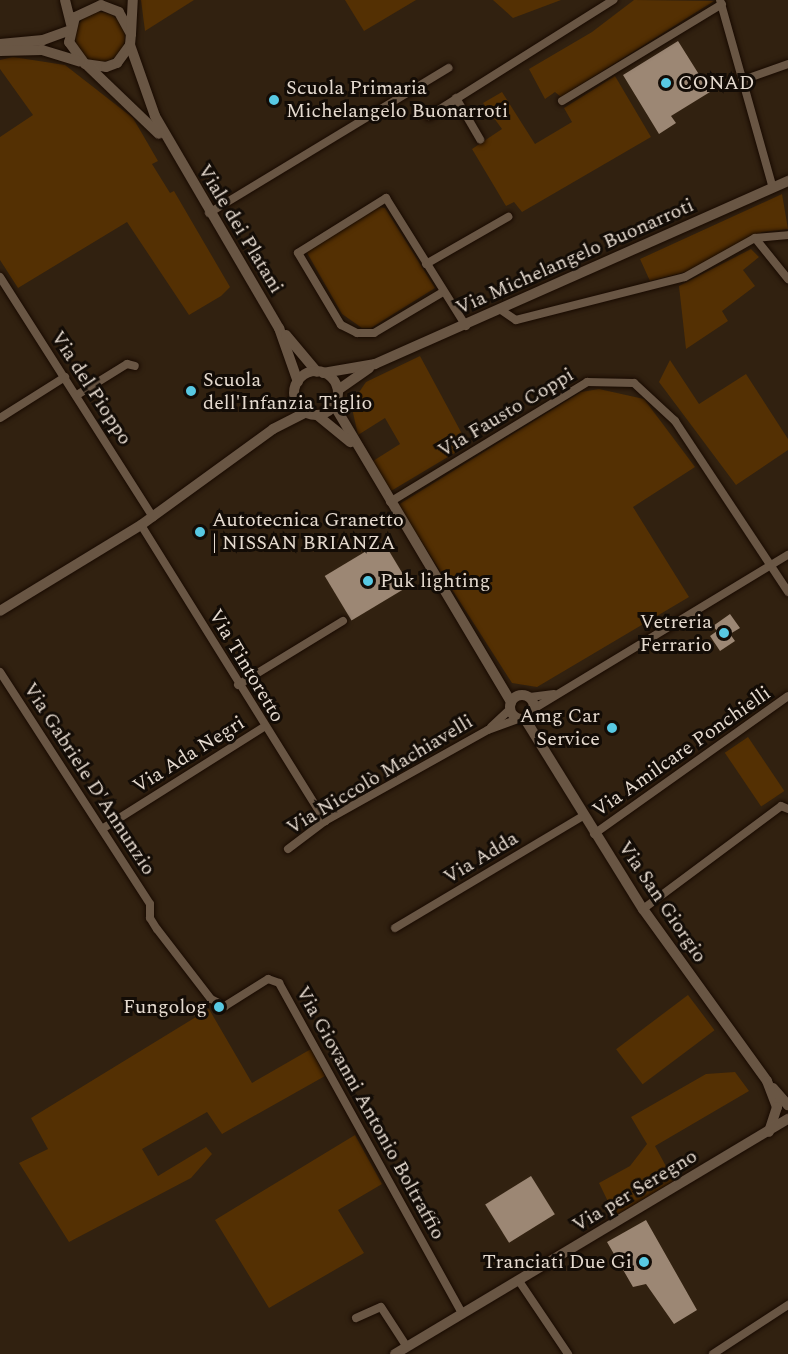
<!DOCTYPE html>
<html>
<head>
<meta charset="utf-8">
<style>
  body { margin:0 }
  #map { position:relative; width:788px; height:1354px; overflow:hidden; background:#312110; font-family:Spectral,serif }
  div>[style] { position:absolute }
  .green>* { inset:0; background:#543003; transform-origin:0 0 }
  .round { border-radius:50% }
  .building>* { inset:0; background:#9c8774; transform-origin:0 0 }
  .roads { filter:drop-shadow(0 0 2px #180a00) drop-shadow(0 0 2px #180a00) }
  .minor>* { height:8px; margin:-4px; padding:0 4px; transform-origin:4px; border-radius:4px; background:#695644 }
  .tertiary>* { height:10px; margin:-5px; padding:0 5px; transform-origin:5px; border-radius:5px; background:#695644 }
  .tertiary>.ring { margin:-5px; padding:0; box-sizing:content-box; background:none; border:10px solid #695644; border-radius:50% }
  .dots>* { width:16px; height:16px; translate:-50% -50%; box-sizing:border-box; border:3px solid #130c06; border-radius:50% }
  span { translate:-50% -50%; white-space:nowrap; text-align:center; line-height:1.15; -webkit-text-stroke:6px #130c06; paint-order:stroke }
  .poi-label { font-size:20px; color:#e5dacf }
  .left { translate:0 -50%; text-align:left }
  .right { translate:-100% -50%; text-align:right }
  .street-label { font-size:20px; color:#e5dacf }
</style>
</head>
<body>
<div id="map">
  <div class="green">
    <i style="clip-path:polygon(141px 0,194px 0,145px 31px)"></i>
    <i style="clip-path:polygon(345px 0,416px 0,364px 31px)"></i>
    <i style="clip-path:polygon(493px 0,561px 0,513px 18px)"></i>
    <i style="clip-path:polygon(634px 0,714px 1px,561px 97px,555px 92px,545px 99px,529px 69px,592px 32px)"></i>
    <i class="round" style="left:75px;top:12px;width:50px;height:50px"></i>
    <i style="clip-path:polygon(13px 57px,65px 65px,133px 118px,158px 161px,152px 164px,170px 193px,174px 191px,230px 287px,221px 296px,189px 315px,127px 222px,18px 288px,0 260px,0 137px,33px 115px,0 69px,0 60px)"></i>
    <i style="clip-path:polygon(615px 76px,651px 137px,522px 212px,514px 202px,506px 206px,472px 149px,502px 129px,483px 103px,502px 92px,535px 144px,572px 122px,564px 108px)"></i>
    <i style="clip-path:polygon(782px 194px,788px 229px,762px 232px,689px 271px,650px 281px,640px 259px)"></i>
    <i style="clip-path:polygon(379px 207px,385px 208px,435px 288px,371px 328px,362px 328px,342px 314px,306px 251px)"></i>
    <i style="clip-path:polygon(751px 249px,759px 257px,743px 270px,755px 286px,722px 311px,728px 321px,686px 349px,679px 286px)"></i>
    <i style="clip-path:polygon(420px 356px,468px 445px,391px 491px,373px 461px,400px 444px,385px 418px,358px 435px,351px 404px,366px 382px)"></i>
    <i style="clip-path:polygon(670px 360px,699px 404px,746px 374px,788px 439px,788px 450px,736px 485px,659px 382px)"></i>
    <i style="clip-path:polygon(599px 389px,644px 399px,695px 467px,633px 507px,689px 597px,537px 687px,512px 683px,398px 505px,581px 392px)"></i>
    <i style="left:748px;top:737px;width:65px;height:28px;rotate:56deg"></i>
    <i style="left:688px;top:995px;width:44px;height:90px;rotate:53deg"></i>
    <i style="clip-path:polygon(209px 1009px,252px 1083px,311px 1049px,325px 1076px,222px 1134px,207px 1112px,142px 1149px,158px 1176px,206px 1147px,212px 1154px,191px 1178px,69px 1242px,19px 1163px,48px 1149px,31px 1118px)"></i>
    <i style="clip-path:polygon(735px 1072px,749px 1091px,655px 1146px,674px 1181px,615px 1216px,599px 1183px,630px 1166px,647px 1144px,631px 1117px,706px 1074px)"></i>
    <i style="clip-path:polygon(355px 1135px,382px 1184px,338px 1210px,364px 1253px,269px 1308px,215px 1220px)"></i>
  </div>
  <div class="building">
    <i style="clip-path:polygon(678px 41px,710px 92px,671px 116px,676px 123px,659px 134px,623px 75px)"></i>
    <i style="left:383px;top:541px;width:52px;height:68px;rotate:59deg"></i>
    <i style="clip-path:polygon(730px 614px,740px 628px,730px 634px,735px 641px,720px 651px,710px 636px,717px 631px,713px 626px)"></i>
    <i style="left:531px;top:1176px;width:45px;height:54px;rotate:58deg"></i>
    <i style="clip-path:polygon(646px 1220px,697px 1310px,674px 1324px,646px 1284px,633px 1287px,607px 1242px)"></i>
  </div>
  <div class="roads">
    <div class="minor">
      <i style="left:720px;top:0;width:195px;rotate:74.3deg"></i>
      <i style="left:743px;top:80px;width:48px;rotate:-19.6deg"></i>
      <i style="left:456px;top:98px;width:48px;rotate:59.7deg"></i>
      <i style="left:562px;top:101px;width:187px;rotate:-31.2deg"></i>
      <i style="left:429px;top:116px;width:218px;rotate:-32.2deg"></i>
      <i style="left:209px;top:213px;width:280px;rotate:-31.2deg"></i>
      <i style="left:755px;top:238px;width:53px;rotate:51.2deg"></i>
      <i style="left:426px;top:264px;width:95px;rotate:-29.8deg"></i>
      <i style="left:0;top:277px;width:285px;rotate:57.5deg"></i>
      <i style="left:443px;top:292px;width:80px;rotate:149.3deg"></i>
      <i style="left:374px;top:333px;width:17px;rotate:180deg"></i>
      <i style="left:357px;top:333px;width:18px;rotate:-153deg"></i>
      <i style="left:341px;top:325px;width:84px;rotate:-120.8deg"></i>
      <i style="left:298px;top:253px;width:104px;rotate:-32deg"></i>
      <i style="left:386px;top:198px;width:151px;rotate:58deg"></i>
      <i style="left:501px;top:310px;width:18px;rotate:34deg"></i>
      <i style="left:516px;top:320px;width:174px;rotate:-14.3deg"></i>
      <i style="left:685px;top:277px;width:80px;rotate:-29.1deg"></i>
      <i style="left:755px;top:238px;width:33px;rotate:-5deg"></i>
      <i style="left:77px;top:395px;width:59px;rotate:-31.8deg"></i>
      <i style="left:127px;top:364px;width:8px;rotate:14deg"></i>
      <i style="left:0;top:418px;width:77px;rotate:-32.2deg"></i>
      <i style="left:390px;top:502px;width:231px;rotate:-31.3deg"></i>
      <i style="left:587px;top:382px;width:47px;rotate:1.2deg"></i>
      <i style="left:634px;top:383px;width:56px;rotate:42.8deg"></i>
      <i style="left:675px;top:421px;width:205px;rotate:56.5deg"></i>
      <i style="left:141px;top:525px;width:349px;rotate:58.1deg"></i>
      <i style="left:0;top:672px;width:276px;rotate:57.1deg"></i>
      <i style="left:150px;top:904px;width:14px;rotate:90deg"></i>
      <i style="left:150px;top:918px;width:13px;rotate:58deg"></i>
      <i style="left:157px;top:929px;width:88px;rotate:52.4deg"></i>
      <i style="left:211px;top:999px;width:16px;rotate:27deg"></i>
      <i style="left:225px;top:1006px;width:51px;rotate:-32.1deg"></i>
      <i style="left:268px;top:979px;width:12px;rotate:20deg"></i>
      <i style="left:279px;top:983px;width:377px;rotate:61deg"></i>
      <i style="left:238px;top:685px;width:123px;rotate:-31.4deg"></i>
      <i style="left:530px;top:697px;width:24px;rotate:-7deg"></i>
      <i style="left:535px;top:708px;width:296px;rotate:-31.2deg"></i>
      <i style="left:491px;top:727px;width:26px;rotate:-43deg"></i>
      <i style="left:102px;top:829px;width:191px;rotate:-32.2deg"></i>
      <i style="left:594px;top:834px;width:238px;rotate:-35.4deg"></i>
      <i style="left:288px;top:849px;width:46px;rotate:-37.1deg"></i>
      <i style="left:325px;top:821px;width:187px;rotate:-29.2deg"></i>
      <i style="left:488px;top:730px;width:32px;rotate:-20deg"></i>
      <i style="left:643px;top:909px;width:172px;rotate:-36.7deg"></i>
      <i style="left:781px;top:806px;width:8px;rotate:23deg"></i>
      <i style="left:395px;top:928px;width:219px;rotate:-30.8deg"></i>
      <i style="left:519px;top:1281px;width:88px;rotate:56.1deg"></i>
      <i style="left:356px;top:1318px;width:27px;rotate:-24deg"></i>
      <i style="left:381px;top:1307px;width:48px;rotate:57deg"></i>
      <i style="left:713px;top:1354px;width:90px;rotate:-33.2deg"></i>
    </div>
    <div class="tertiary">
      <i style="left:65px;top:0;width:25px;rotate:76deg"></i>
      <i style="left:131px;top:34px;width:25px;rotate:-119deg"></i>
      <i style="left:119px;top:12px;width:19px;rotate:-159deg"></i>
      <i style="left:101px;top:5px;width:29px;rotate:155deg"></i>
      <i style="left:75px;top:17px;width:26px;rotate:103deg"></i>
      <i style="left:69px;top:42px;width:27px;rotate:54deg"></i>
      <i style="left:85px;top:64px;width:21px;rotate:8deg"></i>
      <i style="left:106px;top:67px;width:12px;rotate:-20deg"></i>
      <i style="left:117px;top:63px;width:22px;rotate:-54deg"></i>
      <i style="left:130px;top:45px;width:11px;rotate:-85deg"></i>
      <i style="left:131px;top:34px;width:34px;rotate:-87deg"></i>
      <i style="left:0;top:44px;width:43px;rotate:-5.3deg"></i>
      <i style="left:43px;top:40px;width:29px;rotate:-20deg"></i>
      <i style="left:130px;top:45px;width:75px;rotate:70.6deg"></i>
      <i style="left:155px;top:116px;width:246px;rotate:59.7deg"></i>
      <i style="left:279px;top:328px;width:57px;rotate:70.6deg"></i>
      <i style="left:0;top:51px;width:42px;rotate:-1.4deg"></i>
      <i style="left:42px;top:50px;width:39px;rotate:17deg"></i>
      <i style="left:88px;top:66px;width:98px;rotate:43.8deg"></i>
      <i style="left:286px;top:335px;width:48px;rotate:50deg"></i>
      <i class="ring" style="left:294px;top:371px;width:34px;height:34px"></i>
      <i style="left:323px;top:373px;width:53px;rotate:-9.8deg"></i>
      <i style="left:375px;top:364px;width:452px;rotate:-23.9deg"></i>
      <i style="left:338px;top:390px;width:38px;rotate:-35deg"></i>
      <i style="left:334px;top:405px;width:346px;rotate:59.2deg"></i>
      <i style="left:317px;top:415px;width:43px;rotate:39.3deg"></i>
      <i style="left:0;top:611px;width:165px;rotate:-31.4deg"></i>
      <i style="left:141px;top:525px;width:163px;rotate:-36deg"></i>
      <i style="left:273px;top:429px;width:37px;rotate:-27deg"></i>
      <i class="ring" style="left:510px;top:695px;width:14px;height:14px"></i>
      <i style="left:525px;top:719px;width:224px;rotate:58.2deg"></i>
      <i style="left:643px;top:909px;width:212px;rotate:54.2deg"></i>
      <i style="left:767px;top:1081px;width:28px;rotate:69deg"></i>
      <i style="left:777px;top:1107px;width:26px;rotate:108deg"></i>
      <i style="left:773px;top:1088px;width:23px;rotate:49deg"></i>
      <i style="left:395px;top:1354px;width:458px;rotate:-30.9deg"></i>
    </div>
  </div>
  <div class="dots">
    <i style="left:666px;top:83px;background:#58c9e3"></i>
    <i style="left:274px;top:100px;background:#58c9e3"></i>
    <i style="left:191px;top:391px;background:#58c9e3"></i>
    <i style="left:200px;top:532px;background:#58c9e3"></i>
    <i style="left:368px;top:581px;background:#58c9e3"></i>
    <i style="left:724px;top:633px;background:#58c9e3"></i>
    <i style="left:612px;top:728px;background:#58c9e3"></i>
    <i style="left:219px;top:1007px;background:#58c9e3"></i>
    <i style="left:644px;top:1262px;background:#58c9e3"></i>
  </div>
  <div class="poi-label">
    <span class="left" style="left:678px;top:83px">CONAD</span>
    <span class="left" style="left:286px;top:100px">Scuola Primaria<br>Michelangelo Buonarroti</span>
    <span class="left" style="left:203px;top:392px">Scuola<br>dell'Infanzia Tiglio</span>
    <span class="left" style="left:212px;top:532px">Autotecnica Granetto<br>| NISSAN BRIANZA</span>
    <span class="left" style="left:380px;top:581px">Puk lighting</span>
    <span class="right" style="left:712px;top:634px">Vetreria<br>Ferrario</span>
    <span class="right" style="left:600px;top:728px">Amg Car<br>Service</span>
    <span class="right" style="left:207px;top:1007px">Fungolog</span>
    <span class="right" style="left:632px;top:1262px">Tranciati Due Gi</span>
  </div>
  <div class="street-label">
    <span style="left:240px;top:229px;rotate:59deg">Viale dei Platani</span>
    <span style="left:575px;top:257px;rotate:-24deg">Via Michelangelo Buonarroti</span>
    <span style="left:91px;top:388px;rotate:57deg">Via del Pioppo</span>
    <span style="left:506px;top:413px;rotate:-31deg">Via Fausto Coppi</span>
    <span style="left:246px;top:666px;rotate:59deg">Via Tintoretto</span>
    <span style="left:682px;top:752px;rotate:-35deg">Via Amilcare Ponchielli</span>
    <span style="left:189px;top:755px;rotate:-32deg">Via Ada Negri</span>
    <span style="left:380px;top:775px;rotate:-31deg">Via Niccolò Machiavelli</span>
    <span style="left:89px;top:779px;rotate:57deg">Via Gabriele D'Annunzio</span>
    <span style="left:481px;top:858px;rotate:-31deg">Via Adda</span>
    <span style="left:662px;top:902px;rotate:56deg">Via San Giorgio</span>
    <span style="left:370px;top:1113px;rotate:61deg">Via Giovanni Antonio Boltraffio</span>
    <span style="left:635px;top:1191px;rotate:-31deg">Via per Seregno</span>
  </div>
</div>
</body>
</html>
